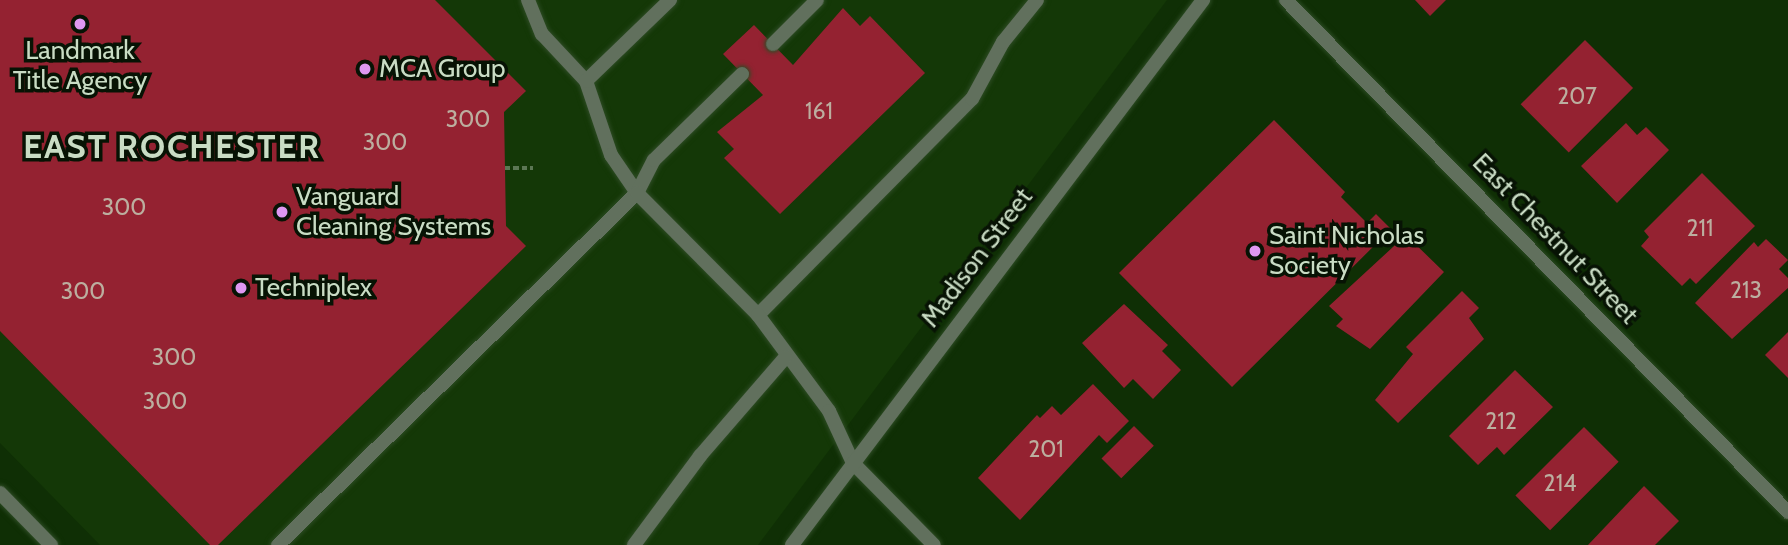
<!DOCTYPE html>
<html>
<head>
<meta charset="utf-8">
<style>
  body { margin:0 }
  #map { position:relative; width:1788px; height:545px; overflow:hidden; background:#0f2f05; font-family:Cabin,sans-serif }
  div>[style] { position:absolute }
  .built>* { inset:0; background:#143807 }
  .building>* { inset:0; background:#942231; transform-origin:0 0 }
  .path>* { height:4.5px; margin-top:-2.25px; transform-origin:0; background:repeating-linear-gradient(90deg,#5c7754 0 5px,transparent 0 8.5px) }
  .roads { filter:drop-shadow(0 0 2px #2d4b24) drop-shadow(0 0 2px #2d4b24) }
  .lane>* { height:14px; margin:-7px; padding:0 7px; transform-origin:7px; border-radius:7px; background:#61705d }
  .street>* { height:14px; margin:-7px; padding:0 7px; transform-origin:7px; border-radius:7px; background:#61705d }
  .dots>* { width:19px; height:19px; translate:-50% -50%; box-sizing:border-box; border:4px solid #071304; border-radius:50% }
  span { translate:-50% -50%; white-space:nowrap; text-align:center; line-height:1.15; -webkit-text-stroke:7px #071304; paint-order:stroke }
  .number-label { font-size:23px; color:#bcae9f }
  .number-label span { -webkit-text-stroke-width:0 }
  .poi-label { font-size:26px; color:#c9dcc4 }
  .left { translate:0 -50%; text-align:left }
  .street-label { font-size:26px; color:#c9dcc4 }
  .district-label { font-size:33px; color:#c9dcc4; font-weight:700; letter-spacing:2px }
</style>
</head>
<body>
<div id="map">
  <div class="built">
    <i style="clip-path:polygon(0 0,1167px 0,758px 545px,100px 545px,0 443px)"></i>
  </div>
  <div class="building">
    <i style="clip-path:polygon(0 0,435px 0,526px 91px,504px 112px,506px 226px,526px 246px,218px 545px,210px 545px,0 331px)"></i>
    <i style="clip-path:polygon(1415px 0,1446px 0,1430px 16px)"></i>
    <i style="clip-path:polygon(843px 8px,860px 26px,870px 16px,925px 73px,780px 214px,724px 158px,734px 149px,717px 132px,763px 95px,723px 54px,754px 25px,793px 65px)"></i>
    <i style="left:1585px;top:40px;width:68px;height:91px;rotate:45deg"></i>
    <i style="clip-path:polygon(1274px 120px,1345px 192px,1341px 197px,1367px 223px,1376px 214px,1391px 229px,1232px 387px,1119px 273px)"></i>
    <i style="clip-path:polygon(1626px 123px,1637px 135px,1646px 127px,1669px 150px,1617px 203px,1581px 166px)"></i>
    <i style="clip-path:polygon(1702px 173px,1755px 226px,1696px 284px,1690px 278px,1682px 286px,1641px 246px,1649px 237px,1644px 231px)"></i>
    <i style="clip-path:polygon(1406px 235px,1444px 272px,1370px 349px,1336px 326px,1343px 319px,1329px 306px)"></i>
    <i style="clip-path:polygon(1766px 239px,1788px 260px,1779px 269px,1788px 278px,1788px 288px,1732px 339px,1695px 303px,1754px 242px,1758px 247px)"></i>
    <i style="clip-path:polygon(1462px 291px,1479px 308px,1469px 318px,1484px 339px,1398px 423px,1375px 400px,1413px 354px,1406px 347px)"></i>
    <i style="clip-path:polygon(1124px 304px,1168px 345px,1162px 351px,1181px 370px,1153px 399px,1133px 379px,1124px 388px,1082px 343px)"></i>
    <i style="clip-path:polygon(1788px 332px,1788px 378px,1765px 355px)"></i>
    <i style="clip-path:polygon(1515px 370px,1553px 407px,1504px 455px,1497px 447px,1478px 465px,1449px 436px)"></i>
    <i style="clip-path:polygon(1093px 384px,1129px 421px,1107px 443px,1099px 435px,1020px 520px,978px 478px,1037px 415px,1040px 418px,1052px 406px,1061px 415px)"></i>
    <i style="left:1134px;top:426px;width:28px;height:46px;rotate:45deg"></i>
    <i style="left:1584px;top:427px;width:49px;height:97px;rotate:45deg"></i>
    <i style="clip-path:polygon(1644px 486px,1679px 521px,1655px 545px,1588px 545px)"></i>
  </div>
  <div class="path">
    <i style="left:505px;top:168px;width:28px"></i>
  </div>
  <div class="roads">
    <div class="lane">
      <i style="left:528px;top:0;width:37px;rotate:68deg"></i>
      <i style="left:542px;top:34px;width:64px;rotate:46.9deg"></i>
      <i style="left:586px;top:81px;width:78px;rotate:71.3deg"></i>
      <i style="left:611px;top:155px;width:46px;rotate:55.6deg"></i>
      <i style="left:637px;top:193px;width:37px;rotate:-63deg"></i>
      <i style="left:654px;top:160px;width:123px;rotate:-44.3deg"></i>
      <i style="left:773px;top:44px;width:62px;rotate:-45deg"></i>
      <i style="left:586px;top:81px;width:117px;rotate:-44deg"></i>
      <i style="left:758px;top:315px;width:304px;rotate:-45.3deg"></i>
      <i style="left:972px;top:99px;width:65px;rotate:-61.5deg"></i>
      <i style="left:1003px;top:42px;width:54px;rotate:-51deg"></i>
      <i style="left:278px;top:545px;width:503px;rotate:-44.44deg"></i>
      <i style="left:637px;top:193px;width:172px;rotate:45.2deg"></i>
      <i style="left:758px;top:315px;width:119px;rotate:53.5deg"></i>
      <i style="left:829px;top:411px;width:57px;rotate:65.2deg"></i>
      <i style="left:634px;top:545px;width:111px;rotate:-53.4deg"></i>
      <i style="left:700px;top:456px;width:130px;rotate:-49.1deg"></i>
    </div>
    <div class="street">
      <i style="left:1286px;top:0;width:717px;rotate:45.57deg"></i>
      <i style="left:853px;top:463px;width:115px;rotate:45.4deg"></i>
      <i style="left:0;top:493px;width:73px;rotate:45.6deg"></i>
      <i style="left:792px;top:545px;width:683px;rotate:-52.98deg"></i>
    </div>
  </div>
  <div class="dots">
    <i style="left:80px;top:24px;background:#df98f1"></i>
    <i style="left:365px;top:69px;background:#df98f1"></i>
    <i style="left:282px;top:212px;background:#df98f1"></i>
    <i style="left:1255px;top:251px;background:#df98f1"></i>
    <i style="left:241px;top:288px;background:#df98f1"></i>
  </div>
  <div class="number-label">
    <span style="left:1577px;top:96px">207</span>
    <span style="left:819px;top:111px">161</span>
    <span style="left:468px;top:119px">300</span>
    <span style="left:385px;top:142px">300</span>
    <span style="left:124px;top:207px">300</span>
    <span style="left:1700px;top:228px">211</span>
    <span style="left:1746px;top:290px">213</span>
    <span style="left:83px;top:291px">300</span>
    <span style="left:174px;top:357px">300</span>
    <span style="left:165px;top:401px">300</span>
    <span style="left:1501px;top:421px">212</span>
    <span style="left:1046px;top:449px">201</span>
    <span style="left:1560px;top:483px">214</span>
  </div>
  <div class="poi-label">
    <span style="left:80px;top:66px">Landmark<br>Title Agency</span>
    <span class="left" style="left:379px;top:69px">MCA Group</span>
    <span class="left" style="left:296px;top:212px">Vanguard<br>Cleaning Systems</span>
    <span class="left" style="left:1269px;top:251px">Saint Nicholas<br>Society</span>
    <span class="left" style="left:255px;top:288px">Techniplex</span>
  </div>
  <div class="street-label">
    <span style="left:1555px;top:239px;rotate:46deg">East Chestnut Street</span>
    <span style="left:977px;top:258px;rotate:-53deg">Madison Street</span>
  </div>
  <div class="district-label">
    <span style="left:172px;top:147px">EAST ROCHESTER</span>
  </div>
</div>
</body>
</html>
